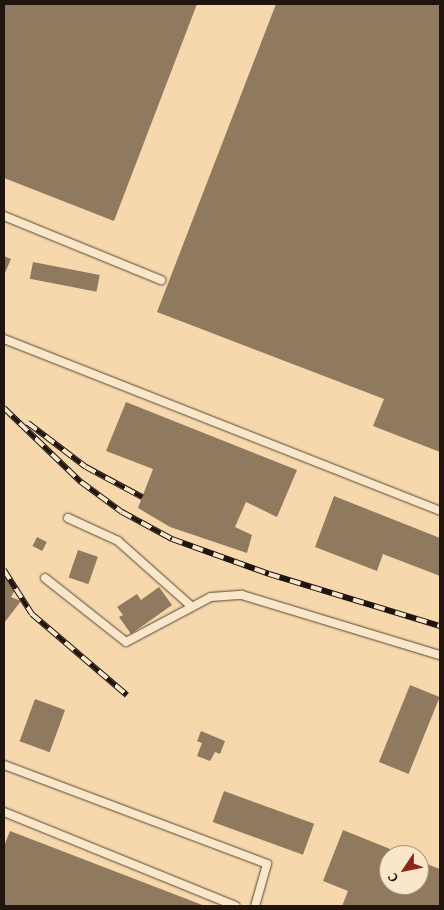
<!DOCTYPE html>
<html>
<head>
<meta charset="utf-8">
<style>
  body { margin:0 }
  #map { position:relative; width:444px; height:910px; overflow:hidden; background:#f7d8ac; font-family:"Gentium Book Plus",serif }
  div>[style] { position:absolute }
  .building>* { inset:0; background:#8f7a60; transform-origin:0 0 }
  .roads { filter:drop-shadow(0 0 1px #554536) drop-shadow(0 0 1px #554536) }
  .lane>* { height:8px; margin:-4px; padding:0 4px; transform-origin:4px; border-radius:4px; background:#fae6c9 }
  .rail>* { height:5.5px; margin-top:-2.75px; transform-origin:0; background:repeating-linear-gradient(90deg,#fae6c9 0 11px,#1f140e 0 22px); box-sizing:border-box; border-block:1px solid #1f140e }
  span { translate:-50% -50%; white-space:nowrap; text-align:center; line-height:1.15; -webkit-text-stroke:4.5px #fae6c9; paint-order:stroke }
  .frame { position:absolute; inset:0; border:5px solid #1f140e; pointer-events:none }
  .north { position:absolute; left:379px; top:845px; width:50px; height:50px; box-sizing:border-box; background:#fae6c9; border:1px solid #a2927e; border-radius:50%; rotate:236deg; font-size:14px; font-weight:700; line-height:20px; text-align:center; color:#1f140e }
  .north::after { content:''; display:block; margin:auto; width:18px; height:22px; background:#8f2418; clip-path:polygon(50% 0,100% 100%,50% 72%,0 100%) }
</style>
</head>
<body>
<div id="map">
  <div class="building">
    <i style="clip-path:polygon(4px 4px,197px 4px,114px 221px,4px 178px)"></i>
    <i style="clip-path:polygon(276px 4px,440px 4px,440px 452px,373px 426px,384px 399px,157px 312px)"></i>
    <i style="clip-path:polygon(4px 256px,11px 259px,4px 275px)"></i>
    <i style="left:33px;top:262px;width:68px;height:17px;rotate:11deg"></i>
    <i style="clip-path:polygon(126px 402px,297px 470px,277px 517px,246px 502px,235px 527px,252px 535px,247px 553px,170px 527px,138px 508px,153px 469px,106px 451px)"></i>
    <i style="clip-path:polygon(334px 496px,440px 538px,440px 576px,383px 554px,377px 571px,315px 547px)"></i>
    <i style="left:37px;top:537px;width:11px;height:10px;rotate:27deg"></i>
    <i style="left:78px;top:550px;width:21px;height:29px;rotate:19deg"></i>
    <i style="clip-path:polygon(4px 575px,15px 590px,11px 597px,21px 601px,4px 623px)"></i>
    <i style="clip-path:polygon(159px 587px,172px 605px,131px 634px,119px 617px,123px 615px,117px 607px,137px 594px,141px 600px)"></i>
    <i style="left:410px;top:685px;width:32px;height:83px;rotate:22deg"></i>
    <i style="left:35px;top:699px;width:32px;height:45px;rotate:20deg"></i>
    <i style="clip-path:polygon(201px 731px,225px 741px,220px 754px,215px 752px,210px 761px,197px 756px,202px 743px,197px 741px)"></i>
    <i style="left:224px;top:791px;width:96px;height:33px;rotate:20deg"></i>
    <i style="clip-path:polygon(343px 830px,405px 855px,389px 855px,389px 885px,419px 885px,419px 861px,440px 869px,440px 906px,342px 906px,348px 891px,323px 881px)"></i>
    <i style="clip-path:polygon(10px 831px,205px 906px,4px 906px,4px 846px)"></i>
  </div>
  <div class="roads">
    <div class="lane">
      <i style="left:4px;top:216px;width:170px;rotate:22.2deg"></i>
      <i style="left:4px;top:339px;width:469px;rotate:21.5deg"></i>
      <i style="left:68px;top:518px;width:55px;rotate:24.7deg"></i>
      <i style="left:118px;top:541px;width:99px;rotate:41.7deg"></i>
      <i style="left:45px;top:578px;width:103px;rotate:38.3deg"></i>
      <i style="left:126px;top:642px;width:96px;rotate:-27.9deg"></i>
      <i style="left:211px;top:597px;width:31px;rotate:-4deg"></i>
      <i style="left:242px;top:595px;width:207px;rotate:16.9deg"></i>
      <i style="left:4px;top:765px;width:281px;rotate:20.6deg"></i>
      <i style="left:267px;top:864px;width:44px;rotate:105.9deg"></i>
      <i style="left:4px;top:812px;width:250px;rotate:22.1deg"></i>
    </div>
  </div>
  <div class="rail">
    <i style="left:4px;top:408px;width:107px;rotate:43.9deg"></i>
    <i style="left:81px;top:482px;width:51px;rotate:36.2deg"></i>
    <i style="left:122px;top:512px;width:57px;rotate:28.4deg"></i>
    <i style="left:172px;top:539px;width:103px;rotate:19.8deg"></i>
    <i style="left:269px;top:574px;width:179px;rotate:16.9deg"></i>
    <i style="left:28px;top:423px;width:73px;rotate:37.2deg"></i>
    <i style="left:86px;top:467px;width:64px;rotate:28.2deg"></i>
    <i style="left:4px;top:570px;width:52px;rotate:57.5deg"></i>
    <i style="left:32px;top:614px;width:125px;rotate:40.5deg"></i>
  </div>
  <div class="frame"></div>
  <div class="north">С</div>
</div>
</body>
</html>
